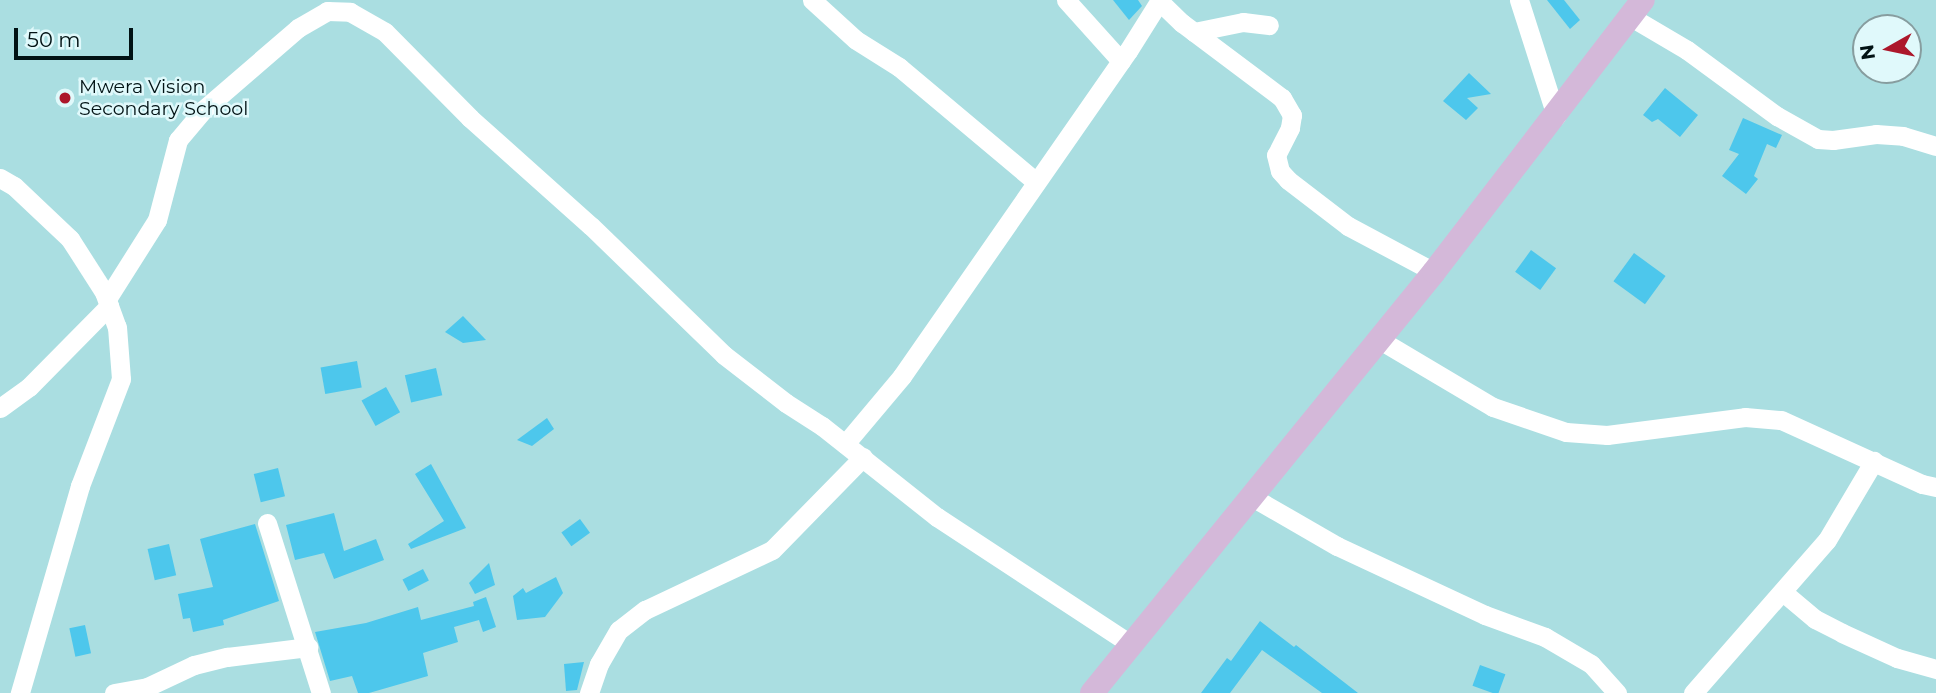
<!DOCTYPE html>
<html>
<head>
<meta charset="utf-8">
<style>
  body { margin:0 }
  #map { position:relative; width:1936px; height:693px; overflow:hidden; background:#aadee1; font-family:Montserrat,sans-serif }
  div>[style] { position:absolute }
  .building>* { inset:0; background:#4dc7ec; transform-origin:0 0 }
  .minor>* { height:19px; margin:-9.5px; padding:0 9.5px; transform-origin:9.5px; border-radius:9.5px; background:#fff }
  .major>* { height:24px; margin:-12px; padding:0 12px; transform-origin:12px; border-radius:12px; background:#d4b8d9 }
  .dots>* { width:19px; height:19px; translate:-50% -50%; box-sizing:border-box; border:4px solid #e0f9fb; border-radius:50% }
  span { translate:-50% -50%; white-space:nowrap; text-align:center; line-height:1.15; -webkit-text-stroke:5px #e0f9fb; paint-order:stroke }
  .poi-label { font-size:19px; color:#011214 }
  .left { translate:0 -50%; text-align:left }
  .north { position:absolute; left:1852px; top:14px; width:70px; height:70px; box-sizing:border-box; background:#e0f9fb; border:2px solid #879d9f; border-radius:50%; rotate:261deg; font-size:19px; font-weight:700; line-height:28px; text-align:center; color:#011214 }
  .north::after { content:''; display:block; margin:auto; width:24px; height:32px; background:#ac172b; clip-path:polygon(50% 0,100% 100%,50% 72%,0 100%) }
  .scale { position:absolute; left:14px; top:28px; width:119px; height:32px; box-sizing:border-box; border:4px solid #011214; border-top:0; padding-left:9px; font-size:21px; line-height:24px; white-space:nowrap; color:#011214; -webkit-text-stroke:5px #e0f9fb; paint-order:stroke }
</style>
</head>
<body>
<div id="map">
  <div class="building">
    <i style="clip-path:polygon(1113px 0,1138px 0,1142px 6px,1129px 20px)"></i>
    <i style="clip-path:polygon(1547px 0,1564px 0,1580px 20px,1570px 29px)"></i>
    <i style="clip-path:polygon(1469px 73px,1491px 94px,1467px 98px,1478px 108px,1466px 120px,1443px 101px)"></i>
    <i style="clip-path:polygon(1665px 88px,1698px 115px,1680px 137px,1658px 119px,1652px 122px,1643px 115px)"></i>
    <i style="clip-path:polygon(1743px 118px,1782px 135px,1776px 148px,1767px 144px,1754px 176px,1758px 179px,1746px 194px,1722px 176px,1739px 154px,1729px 150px)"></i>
    <i style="left:1531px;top:250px;width:31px;height:27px;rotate:36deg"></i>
    <i style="left:1634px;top:253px;width:39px;height:35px;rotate:36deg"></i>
    <i style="clip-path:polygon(463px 316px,486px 340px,463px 343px,445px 332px)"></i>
    <i style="left:357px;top:361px;width:27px;height:37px;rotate:80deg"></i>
    <i style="left:436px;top:368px;width:28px;height:32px;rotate:77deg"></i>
    <i style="left:386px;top:387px;width:29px;height:28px;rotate:61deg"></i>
    <i style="clip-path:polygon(547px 418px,554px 429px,532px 446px,517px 440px)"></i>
    <i style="clip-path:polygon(431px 464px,466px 528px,411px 549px,408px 544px,444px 521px,415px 474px)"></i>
    <i style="left:278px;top:468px;width:29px;height:25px;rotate:76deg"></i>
    <i style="clip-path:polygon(334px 513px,344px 551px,376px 539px,384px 560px,334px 579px,324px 553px,295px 560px,286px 525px)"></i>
    <i style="left:580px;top:519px;width:17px;height:23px;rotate:54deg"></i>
    <i style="clip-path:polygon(255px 524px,279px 601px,223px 620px,224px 625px,193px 632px,190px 618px,183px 619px,178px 594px,213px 587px,200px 539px)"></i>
    <i style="left:169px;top:544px;width:32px;height:22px;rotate:77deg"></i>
    <i style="clip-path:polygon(489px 563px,495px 585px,475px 594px,469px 583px)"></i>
    <i style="left:423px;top:569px;width:13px;height:23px;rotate:63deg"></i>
    <i style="clip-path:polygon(556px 577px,563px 593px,545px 617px,517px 620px,513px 596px,523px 588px,526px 593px)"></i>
    <i style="clip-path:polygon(486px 597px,496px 627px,483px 632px,479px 620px,454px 627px,458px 642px,423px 653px,428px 676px,369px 693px,358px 693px,352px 676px,330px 681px,315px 632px,366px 623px,418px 607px,421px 620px,474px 606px,473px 602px)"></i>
    <i style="clip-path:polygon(1260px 621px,1294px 647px,1296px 645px,1358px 693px,1322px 693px,1262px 650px,1230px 693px,1201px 693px,1227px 658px,1231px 661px)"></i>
    <i style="left:85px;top:625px;width:29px;height:16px;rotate:78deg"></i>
    <i style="clip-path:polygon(584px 662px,577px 690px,566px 691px,564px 664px)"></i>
    <i style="left:1480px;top:665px;width:27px;height:22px;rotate:20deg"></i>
  </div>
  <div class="minor">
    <i style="left:812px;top:0;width:59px;rotate:42.3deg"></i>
    <i style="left:856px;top:40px;width:51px;rotate:32.1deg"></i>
    <i style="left:899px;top:67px;width:179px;rotate:40deg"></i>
    <i style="left:1066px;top:0;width:82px;rotate:48deg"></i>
    <i style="left:1519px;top:0;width:122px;rotate:72.3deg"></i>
    <i style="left:1159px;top:1px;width:32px;rotate:44deg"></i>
    <i style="left:1182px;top:23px;width:125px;rotate:36.9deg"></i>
    <i style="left:1282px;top:98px;width:20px;rotate:60deg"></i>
    <i style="left:1292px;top:115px;width:13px;rotate:99deg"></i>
    <i style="left:1290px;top:128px;width:30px;rotate:117deg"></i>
    <i style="left:1276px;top:155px;width:16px;rotate:76deg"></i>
    <i style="left:1280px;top:171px;width:12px;rotate:48deg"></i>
    <i style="left:1288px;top:180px;width:76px;rotate:37.5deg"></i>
    <i style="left:1348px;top:226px;width:98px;rotate:28.1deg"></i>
    <i style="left:1631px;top:17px;width:65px;rotate:30.5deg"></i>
    <i style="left:1687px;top:50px;width:112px;rotate:36.3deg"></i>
    <i style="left:1777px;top:116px;width:47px;rotate:29.3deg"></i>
    <i style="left:1818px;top:139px;width:15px;rotate:4deg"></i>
    <i style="left:1833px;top:140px;width:43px;rotate:-7.9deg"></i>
    <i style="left:1876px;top:134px;width:27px;rotate:4deg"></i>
    <i style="left:1903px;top:136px;width:34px;rotate:17deg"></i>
    <i style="left:1194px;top:32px;width:50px;rotate:-11.5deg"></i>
    <i style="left:1243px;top:22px;width:26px;rotate:7deg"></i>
    <i style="left:0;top:178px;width:16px;rotate:30deg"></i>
    <i style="left:14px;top:186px;width:77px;rotate:43.4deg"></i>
    <i style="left:70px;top:239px;width:63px;rotate:57.3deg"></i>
    <i style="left:104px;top:292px;width:37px;rotate:70deg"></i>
    <i style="left:117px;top:327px;width:52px;rotate:85.6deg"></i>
    <i style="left:121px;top:379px;width:115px;rotate:111deg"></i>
    <i style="left:80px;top:486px;width:216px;rotate:106.2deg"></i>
    <i style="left:107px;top:299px;width:93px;rotate:-57.7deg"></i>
    <i style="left:157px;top:220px;width:83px;rotate:-75.3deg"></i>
    <i style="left:178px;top:140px;width:39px;rotate:-50deg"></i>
    <i style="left:203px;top:110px;width:125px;rotate:-40.8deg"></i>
    <i style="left:298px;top:28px;width:34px;rotate:-30deg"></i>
    <i style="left:327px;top:11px;width:23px;rotate:2deg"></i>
    <i style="left:350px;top:12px;width:40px;rotate:29.7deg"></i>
    <i style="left:385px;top:32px;width:121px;rotate:45.3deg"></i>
    <i style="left:470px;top:118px;width:162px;rotate:41.8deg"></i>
    <i style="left:591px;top:226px;width:185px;rotate:44.1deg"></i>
    <i style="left:724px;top:355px;width:78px;rotate:37.7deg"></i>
    <i style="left:786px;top:403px;width:43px;rotate:32.6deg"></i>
    <i style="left:822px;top:426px;width:147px;rotate:38.4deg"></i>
    <i style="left:937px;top:517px;width:233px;rotate:33.3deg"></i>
    <i style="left:1380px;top:340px;width:131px;rotate:30.7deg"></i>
    <i style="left:1493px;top:407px;width:77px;rotate:18.9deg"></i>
    <i style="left:1566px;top:432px;width:41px;rotate:4.2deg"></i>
    <i style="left:1607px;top:435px;width:139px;rotate:-7.4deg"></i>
    <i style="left:1745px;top:417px;width:36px;rotate:5deg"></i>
    <i style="left:1781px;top:420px;width:155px;rotate:24.4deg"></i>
    <i style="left:1922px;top:484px;width:14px;rotate:12deg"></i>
    <i style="left:0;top:408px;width:36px;rotate:-36deg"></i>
    <i style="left:29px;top:387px;width:114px;rotate:-45.4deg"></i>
    <i style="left:845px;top:444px;width:89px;rotate:-50deg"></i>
    <i style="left:902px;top:376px;width:396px;rotate:-55.2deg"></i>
    <i style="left:1128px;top:51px;width:60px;rotate:-57.9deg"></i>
    <i style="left:1252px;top:497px;width:98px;rotate:30deg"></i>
    <i style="left:1337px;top:546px;width:163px;rotate:25deg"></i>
    <i style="left:1485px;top:615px;width:64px;rotate:20.1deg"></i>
    <i style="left:1545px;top:637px;width:53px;rotate:30.4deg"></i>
    <i style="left:1591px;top:664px;width:39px;rotate:48deg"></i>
    <i style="left:267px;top:523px;width:178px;rotate:72.4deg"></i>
    <i style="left:1784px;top:593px;width:40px;rotate:40deg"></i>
    <i style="left:1815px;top:619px;width:30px;rotate:27deg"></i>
    <i style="left:1842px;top:633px;width:60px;rotate:24.4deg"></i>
    <i style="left:1897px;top:658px;width:41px;rotate:15.8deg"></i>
    <i style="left:114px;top:693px;width:34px;rotate:-10deg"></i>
    <i style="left:147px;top:687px;width:52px;rotate:-25.1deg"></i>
    <i style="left:194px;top:665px;width:34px;rotate:-14deg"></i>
    <i style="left:227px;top:657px;width:82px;rotate:-7deg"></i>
    <i style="left:589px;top:693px;width:31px;rotate:-71deg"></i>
    <i style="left:599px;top:664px;width:39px;rotate:-60deg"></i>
    <i style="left:619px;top:630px;width:33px;rotate:-38deg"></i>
    <i style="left:645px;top:610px;width:140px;rotate:-25.3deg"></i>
    <i style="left:772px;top:550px;width:130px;rotate:-45.6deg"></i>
    <i style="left:1693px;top:693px;width:203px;rotate:-48.8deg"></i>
    <i style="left:1827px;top:540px;width:92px;rotate:-59.3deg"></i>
  </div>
  <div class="major">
    <i style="left:1092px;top:693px;width:542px;rotate:-50.91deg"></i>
    <i style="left:1434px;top:272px;width:343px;rotate:-52.5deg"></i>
  </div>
  <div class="dots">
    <i style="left:65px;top:98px;background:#ac172b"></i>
  </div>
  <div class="poi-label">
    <span class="left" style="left:79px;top:98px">Mwera Vision<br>Secondary School</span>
  </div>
  <div class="north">N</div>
  <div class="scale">50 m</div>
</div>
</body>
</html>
